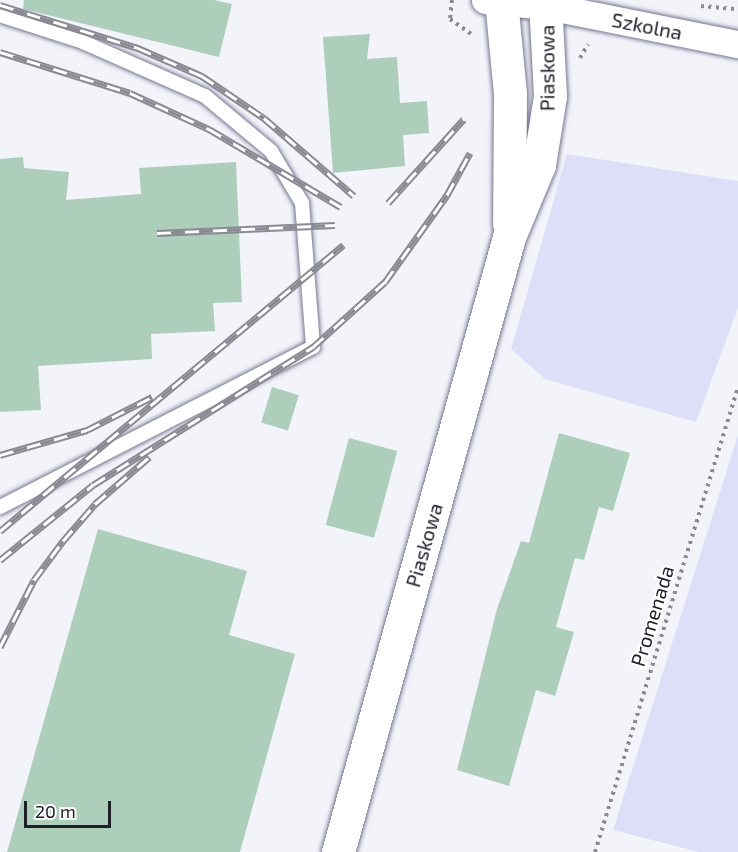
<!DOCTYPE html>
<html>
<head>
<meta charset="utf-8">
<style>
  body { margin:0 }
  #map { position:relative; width:738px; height:852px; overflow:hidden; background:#f3f3fa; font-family:"Exo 2",sans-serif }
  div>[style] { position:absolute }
  .green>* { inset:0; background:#dddff8 }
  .building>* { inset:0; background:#accebb; transform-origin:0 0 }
  .path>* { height:4px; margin-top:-2px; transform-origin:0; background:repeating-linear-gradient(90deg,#8a8a93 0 3px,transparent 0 7.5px) }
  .roads { filter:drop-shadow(0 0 2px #757691) drop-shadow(0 0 2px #757691) }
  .service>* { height:14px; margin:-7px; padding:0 7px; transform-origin:7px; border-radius:7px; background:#fff }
  .minor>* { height:27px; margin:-13.5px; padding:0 13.5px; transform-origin:13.5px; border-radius:13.5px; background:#fff }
  .secondary>* { height:33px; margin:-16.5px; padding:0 16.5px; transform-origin:16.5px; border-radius:16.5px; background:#fff }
  .rail>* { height:7px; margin-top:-3.5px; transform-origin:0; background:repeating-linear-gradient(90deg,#fff 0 14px,#8a8a93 0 28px); box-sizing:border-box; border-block:2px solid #8a8a93 }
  span { translate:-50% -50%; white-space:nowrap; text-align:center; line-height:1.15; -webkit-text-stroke:4.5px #fff; paint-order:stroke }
  .street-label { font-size:20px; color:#20202b }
  .scale { position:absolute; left:24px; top:801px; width:87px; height:27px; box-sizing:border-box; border:3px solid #20202b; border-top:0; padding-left:8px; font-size:18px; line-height:21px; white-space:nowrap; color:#20202b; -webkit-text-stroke:4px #fff; paint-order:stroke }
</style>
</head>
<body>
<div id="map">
  <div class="green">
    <i style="clip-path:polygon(567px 154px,738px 181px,738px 308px,696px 422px,545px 379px,511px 349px)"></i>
    <i style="clip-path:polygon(738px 435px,738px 852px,699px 852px,613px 830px)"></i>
  </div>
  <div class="building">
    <i style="clip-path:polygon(24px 0,214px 0,232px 4px,219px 57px,23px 9px)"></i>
    <i style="clip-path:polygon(370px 34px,367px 59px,397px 57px,400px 103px,427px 101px,429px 133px,403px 135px,405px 166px,333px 173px,323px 37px)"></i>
    <i style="clip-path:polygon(23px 157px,24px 168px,69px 172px,66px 200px,141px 194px,139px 168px,236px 162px,242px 302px,213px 303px,215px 331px,151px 334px,152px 359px,38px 366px,41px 410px,0 412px,0 159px)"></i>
    <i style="left:272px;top:387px;width:28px;height:37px;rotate:17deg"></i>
    <i style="clip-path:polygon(559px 433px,630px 453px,613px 511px,599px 507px,584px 560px,575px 558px,556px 627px,574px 632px,555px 696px,536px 690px,509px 786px,457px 770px,497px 609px,521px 541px,529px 543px)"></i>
    <i style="left:349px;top:438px;width:50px;height:90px;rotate:15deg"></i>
    <i style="clip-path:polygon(98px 529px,247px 571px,229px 635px,295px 654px,240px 852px,7px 852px)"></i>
  </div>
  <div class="path">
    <i style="left:452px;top:0;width:19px;rotate:96deg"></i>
    <i style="left:450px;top:19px;width:28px;rotate:35deg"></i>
    <i style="left:701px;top:6px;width:37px;rotate:5deg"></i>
    <i style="left:580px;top:58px;width:16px;rotate:-60deg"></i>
    <i style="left:595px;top:852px;width:486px;rotate:-72.9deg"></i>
  </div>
  <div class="roads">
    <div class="service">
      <i style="left:0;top:15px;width:87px;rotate:18deg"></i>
      <i style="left:83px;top:42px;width:133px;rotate:23.9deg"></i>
      <i style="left:205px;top:96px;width:86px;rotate:39.8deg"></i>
      <i style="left:271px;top:151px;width:61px;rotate:59.2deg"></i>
      <i style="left:302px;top:203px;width:144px;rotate:85.6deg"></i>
      <i style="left:313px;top:347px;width:352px;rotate:152.9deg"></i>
    </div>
    <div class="minor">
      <i style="left:485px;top:0;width:62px;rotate:5.5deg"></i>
      <i style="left:547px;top:6px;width:195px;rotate:11.3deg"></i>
    </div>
    <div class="secondary">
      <i style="left:501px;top:0;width:94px;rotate:84.5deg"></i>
      <i style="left:510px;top:94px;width:129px;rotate:90.4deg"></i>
      <i style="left:338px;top:852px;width:638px;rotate:-74.46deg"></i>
      <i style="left:509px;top:237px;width:78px;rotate:-67.4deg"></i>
      <i style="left:539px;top:165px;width:70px;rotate:-80.9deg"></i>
      <i style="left:550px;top:96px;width:96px;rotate:-93deg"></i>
    </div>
  </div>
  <div class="rail">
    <i style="left:0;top:5px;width:145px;rotate:17.3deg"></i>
    <i style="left:138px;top:48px;width:70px;rotate:23.6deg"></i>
    <i style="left:202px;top:76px;width:75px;rotate:34.1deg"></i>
    <i style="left:264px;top:118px;width:119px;rotate:40.9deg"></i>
    <i style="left:0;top:52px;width:136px;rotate:17.5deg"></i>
    <i style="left:130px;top:93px;width:87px;rotate:24.5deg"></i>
    <i style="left:209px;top:129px;width:153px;rotate:30.6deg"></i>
    <i style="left:388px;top:203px;width:113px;rotate:-47.9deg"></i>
    <i style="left:157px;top:233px;width:178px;rotate:-2.6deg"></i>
    <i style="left:0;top:455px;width:91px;rotate:-16deg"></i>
    <i style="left:87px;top:430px;width:73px;rotate:-26.9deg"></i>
    <i style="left:0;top:531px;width:447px;rotate:-39.8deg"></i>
    <i style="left:0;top:560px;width:119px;rotate:-38.9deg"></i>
    <i style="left:93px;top:485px;width:260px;rotate:-32.1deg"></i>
    <i style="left:313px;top:347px;width:97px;rotate:-42.1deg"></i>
    <i style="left:385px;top:282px;width:107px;rotate:-54.5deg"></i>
    <i style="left:447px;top:195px;width:48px;rotate:-61.3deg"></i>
    <i style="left:0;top:647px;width:75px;rotate:-63.1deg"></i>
    <i style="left:34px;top:580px;width:49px;rotate:-53.4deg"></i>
    <i style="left:63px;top:541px;width:49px;rotate:-49.1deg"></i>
    <i style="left:95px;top:504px;width:72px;rotate:-41deg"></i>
  </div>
  <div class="street-label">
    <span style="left:647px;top:26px;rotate:11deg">Szkolna</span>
    <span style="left:547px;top:68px;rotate:-90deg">Piaskowa</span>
    <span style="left:424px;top:545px;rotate:-74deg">Piaskowa</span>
    <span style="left:652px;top:616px;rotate:-73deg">Promenada</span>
  </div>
  <div class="scale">20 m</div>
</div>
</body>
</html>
